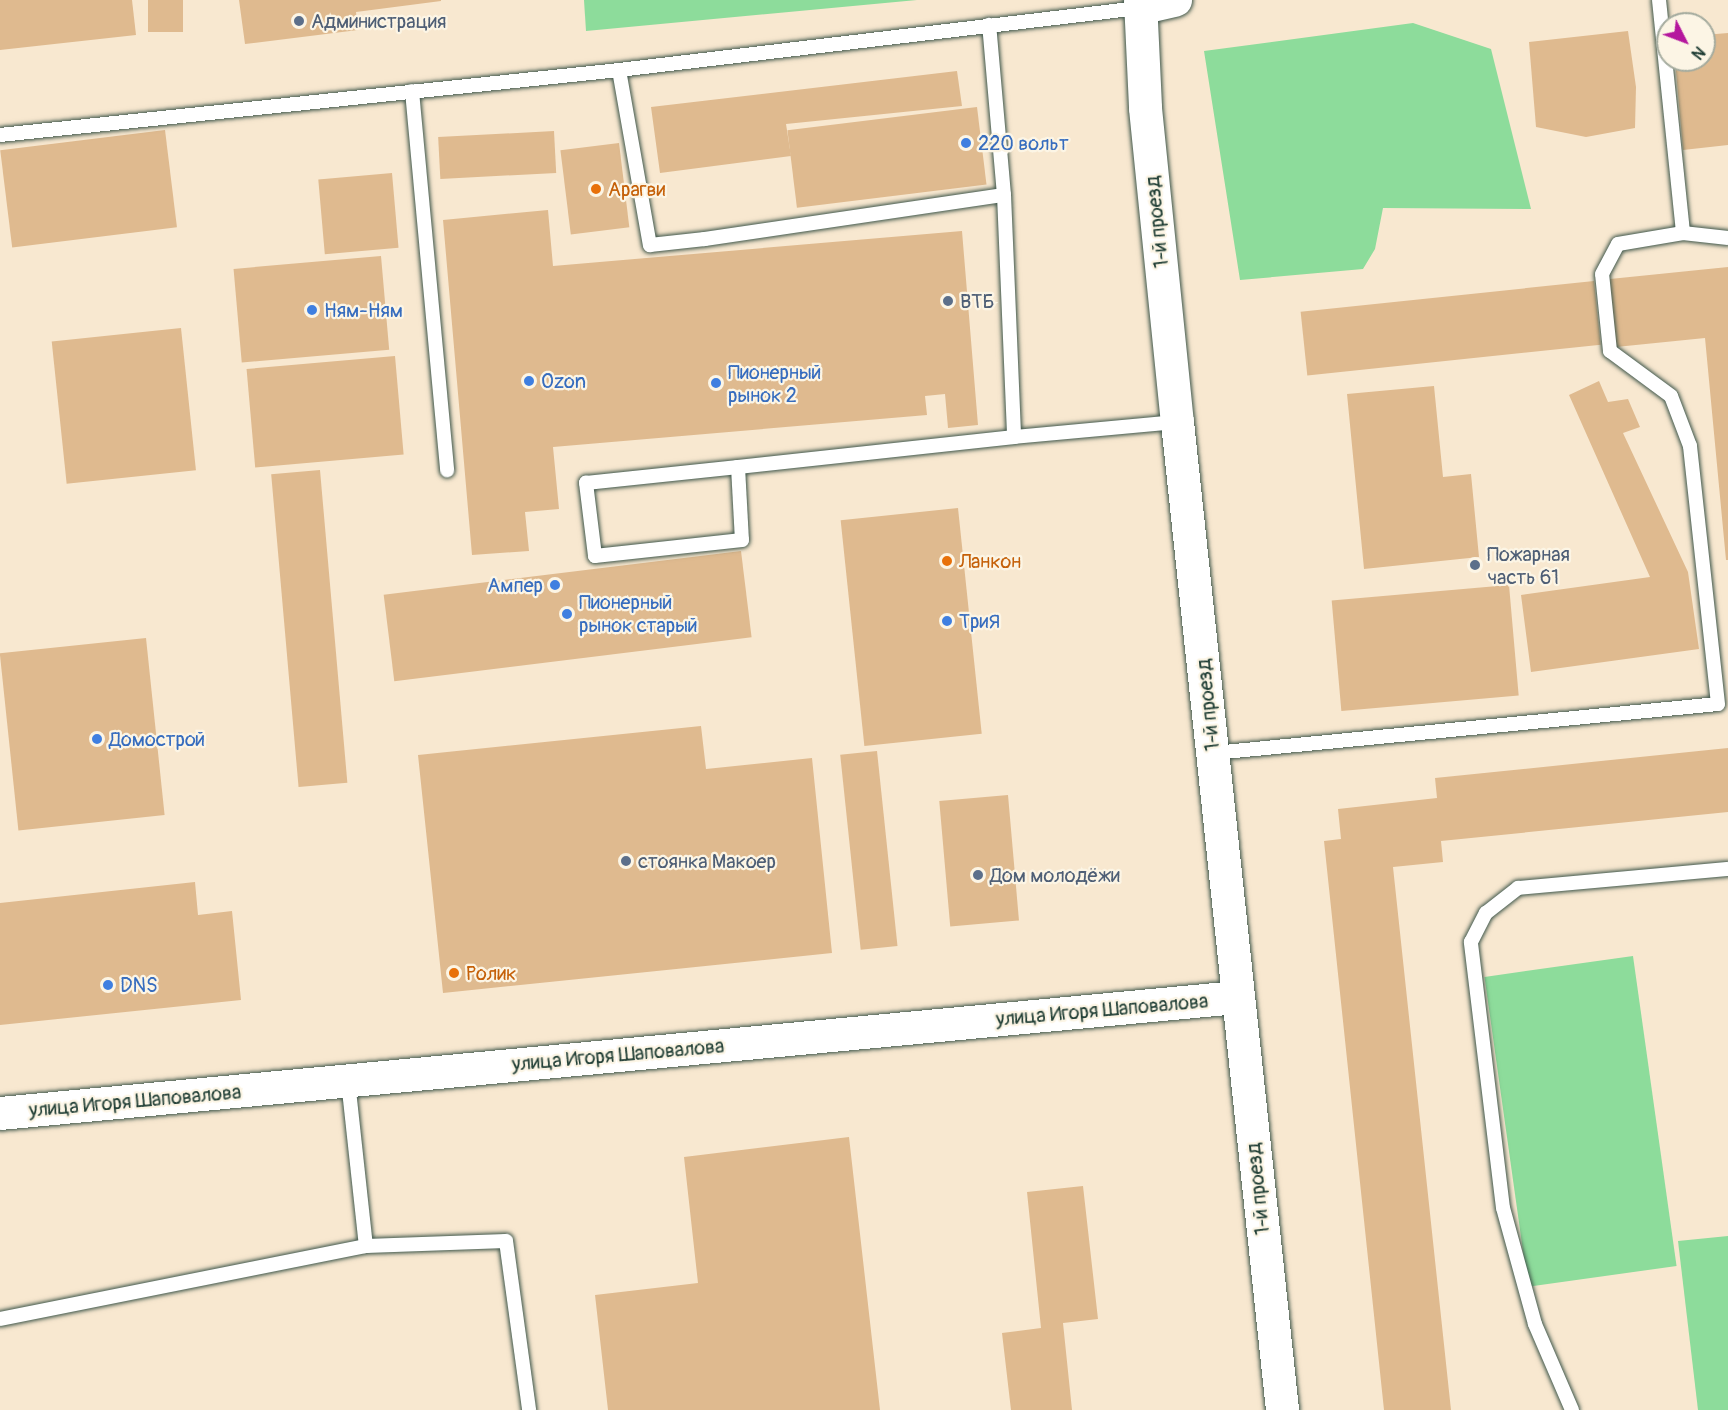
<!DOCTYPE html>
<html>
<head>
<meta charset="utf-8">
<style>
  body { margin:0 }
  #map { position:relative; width:1728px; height:1410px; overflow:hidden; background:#f8e8d0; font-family:Pangolin,sans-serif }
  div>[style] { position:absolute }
  .green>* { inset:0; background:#8ddc9b; transform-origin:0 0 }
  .building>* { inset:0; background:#dfba8f; transform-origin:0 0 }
  .roads { filter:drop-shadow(0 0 2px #40574b) drop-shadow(0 0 2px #40574b) }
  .lane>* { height:14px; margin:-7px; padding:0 7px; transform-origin:7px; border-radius:7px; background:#fff }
  .secondary>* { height:33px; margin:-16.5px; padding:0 16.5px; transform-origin:16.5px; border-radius:16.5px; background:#fff }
  .dots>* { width:16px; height:16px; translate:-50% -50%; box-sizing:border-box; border:3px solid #fcf5e5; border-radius:50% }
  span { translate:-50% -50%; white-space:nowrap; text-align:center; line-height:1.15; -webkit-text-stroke:4.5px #fcf5e5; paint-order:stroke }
  .service-label { font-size:20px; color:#4e5e75 }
  .left { translate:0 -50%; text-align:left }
  .shop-label { font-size:20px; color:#366cbe }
  .right { translate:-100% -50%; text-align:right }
  .food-label { font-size:20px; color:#c56008 }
  .street-label { font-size:20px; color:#1f3d34 }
  .north { position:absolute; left:1656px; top:12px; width:60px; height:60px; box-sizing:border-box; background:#fcf5e5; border:2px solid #a4ab9e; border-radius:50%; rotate:132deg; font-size:16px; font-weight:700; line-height:24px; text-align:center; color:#1f3d34 }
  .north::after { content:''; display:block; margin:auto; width:21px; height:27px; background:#b5179e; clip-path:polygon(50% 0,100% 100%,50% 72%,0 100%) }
</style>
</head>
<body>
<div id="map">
  <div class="green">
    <i style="clip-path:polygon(584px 0,917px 0,586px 31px)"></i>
    <i style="clip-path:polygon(1413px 23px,1491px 49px,1531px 209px,1383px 208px,1375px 249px,1363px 269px,1240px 280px,1204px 51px)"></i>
    <i style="left:1633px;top:956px;width:313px;height:150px;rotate:82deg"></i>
    <i style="clip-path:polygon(1728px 1236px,1728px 1410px,1698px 1410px,1678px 1241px)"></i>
  </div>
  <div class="building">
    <i style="clip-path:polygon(0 0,132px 0,136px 35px,0 50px)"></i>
    <i style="left:148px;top:0;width:35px;height:32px"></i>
    <i style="clip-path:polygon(239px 0,441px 0,441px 1px,356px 12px,358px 30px,245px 44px)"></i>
    <i style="clip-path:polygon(1628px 31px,1636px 87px,1635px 128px,1586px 137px,1536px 127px,1529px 42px)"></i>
    <i style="clip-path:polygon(1728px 33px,1728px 145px,1683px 150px,1675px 60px,1704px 60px,1704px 35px)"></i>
    <i style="clip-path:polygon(957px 71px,962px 106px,786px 124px,791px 156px,660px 173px,651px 107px)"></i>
    <i style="left:977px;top:107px;width:78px;height:191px;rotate:83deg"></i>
    <i style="left:165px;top:130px;width:98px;height:166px;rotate:83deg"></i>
    <i style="left:554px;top:131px;width:42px;height:116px;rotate:87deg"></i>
    <i style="left:619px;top:143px;width:85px;height:59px;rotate:83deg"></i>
    <i style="left:392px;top:173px;width:75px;height:74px;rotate:85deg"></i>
    <i style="clip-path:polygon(548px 210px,553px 266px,962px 231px,978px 425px,948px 428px,945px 394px,925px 396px,927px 415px,553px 447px,559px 509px,525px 512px,529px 551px,472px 555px,443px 220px)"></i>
    <i style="left:381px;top:256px;width:94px;height:148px;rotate:85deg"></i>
    <i style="clip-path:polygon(1728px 267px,1728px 560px,1726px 560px,1705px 338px,1616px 347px,1610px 279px)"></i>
    <i style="left:1594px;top:281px;width:64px;height:295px;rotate:84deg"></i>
    <i style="left:181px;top:328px;width:143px;height:130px;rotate:84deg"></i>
    <i style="left:395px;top:356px;width:99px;height:149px;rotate:85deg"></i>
    <i style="clip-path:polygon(1599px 381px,1608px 402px,1628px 399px,1640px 427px,1623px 433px,1688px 572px,1699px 649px,1531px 672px,1521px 595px,1650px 577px,1569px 395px)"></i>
    <i style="clip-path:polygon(1434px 386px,1443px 477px,1471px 474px,1479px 557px,1364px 569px,1347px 394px)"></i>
    <i style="left:320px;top:470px;width:314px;height:49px;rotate:85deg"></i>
    <i style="left:958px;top:508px;width:227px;height:118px;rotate:84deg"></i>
    <i style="left:741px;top:551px;width:87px;height:360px;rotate:83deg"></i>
    <i style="left:1509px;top:585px;width:111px;height:178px;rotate:85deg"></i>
    <i style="left:146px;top:638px;width:178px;height:147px;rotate:84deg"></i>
    <i style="clip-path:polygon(701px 726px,706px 769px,812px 758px,832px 953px,443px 993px,418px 755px)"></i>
    <i style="clip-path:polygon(1728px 748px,1728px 812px,1441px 841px,1443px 862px,1393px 867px,1451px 1410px,1384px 1410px,1324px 841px,1341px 839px,1338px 809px,1437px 798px,1435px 778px)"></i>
    <i style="left:877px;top:751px;width:196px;height:37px;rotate:84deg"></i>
    <i style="left:1008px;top:795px;width:126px;height:69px;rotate:85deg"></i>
    <i style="clip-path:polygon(195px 882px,198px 915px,232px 911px,241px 1000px,0 1025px,0 903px)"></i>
    <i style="clip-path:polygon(849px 1137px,880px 1410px,608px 1410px,595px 1295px,698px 1283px,684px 1157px)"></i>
    <i style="clip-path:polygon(1083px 1186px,1098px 1319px,1063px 1323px,1072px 1410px,1011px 1410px,1002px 1333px,1041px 1328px,1027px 1192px)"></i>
  </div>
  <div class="roads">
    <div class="lane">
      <i style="left:1659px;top:0;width:234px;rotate:84.1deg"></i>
      <i style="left:1683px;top:233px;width:45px;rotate:6.3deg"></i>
      <i style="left:619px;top:70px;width:178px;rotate:80deg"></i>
      <i style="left:650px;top:245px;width:55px;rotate:-6.2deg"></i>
      <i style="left:705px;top:239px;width:302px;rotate:-8.4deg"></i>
      <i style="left:1004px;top:195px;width:171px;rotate:-95deg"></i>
      <i style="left:412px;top:91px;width:381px;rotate:84.7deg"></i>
      <i style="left:0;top:135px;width:622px;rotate:-5.99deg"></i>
      <i style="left:619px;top:70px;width:524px;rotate:-6.8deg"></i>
      <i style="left:1004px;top:195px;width:242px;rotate:87.6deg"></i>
      <i style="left:1014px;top:437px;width:164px;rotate:-5.3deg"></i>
      <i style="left:738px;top:467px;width:73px;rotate:86.9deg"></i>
      <i style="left:742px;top:540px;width:148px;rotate:173.8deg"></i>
      <i style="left:595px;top:556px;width:74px;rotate:-97deg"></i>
      <i style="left:586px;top:483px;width:153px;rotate:-6deg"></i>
      <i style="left:738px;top:467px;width:278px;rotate:-6.2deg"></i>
      <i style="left:1214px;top:753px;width:506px;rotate:-5.55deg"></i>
      <i style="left:1718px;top:704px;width:260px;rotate:-96.2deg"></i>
      <i style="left:1690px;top:446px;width:53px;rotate:-110.8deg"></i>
      <i style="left:1671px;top:396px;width:76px;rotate:-143.6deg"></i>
      <i style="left:1610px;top:351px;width:77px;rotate:-95.9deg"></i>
      <i style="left:1602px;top:274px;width:34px;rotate:-62deg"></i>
      <i style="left:1618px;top:244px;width:66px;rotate:-9.6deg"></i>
      <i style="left:348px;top:1081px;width:166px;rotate:83.8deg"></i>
      <i style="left:0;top:1319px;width:373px;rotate:-11.3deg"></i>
      <i style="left:366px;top:1246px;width:140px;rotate:-2deg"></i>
      <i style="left:506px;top:1241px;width:171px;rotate:82.2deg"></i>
      <i style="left:1572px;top:1410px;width:94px;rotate:-113.3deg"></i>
      <i style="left:1535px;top:1324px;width:120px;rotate:-105.4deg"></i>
      <i style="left:1503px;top:1208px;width:268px;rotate:-96.9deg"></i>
      <i style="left:1471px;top:942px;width:33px;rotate:-63deg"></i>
      <i style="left:1486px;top:913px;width:41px;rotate:-38deg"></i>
      <i style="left:1518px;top:888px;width:211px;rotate:-5.2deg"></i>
    </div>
    <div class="secondary">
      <i style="left:1140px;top:0;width:108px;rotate:87.3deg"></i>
      <i style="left:1145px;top:108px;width:316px;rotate:84.2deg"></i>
      <i style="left:1177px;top:422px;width:994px;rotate:83.93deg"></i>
      <i style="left:1139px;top:8px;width:37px;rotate:-13deg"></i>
      <i style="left:0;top:1113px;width:1242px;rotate:-5.36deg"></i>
    </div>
  </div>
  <div class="dots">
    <i style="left:299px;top:21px;background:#5c6f8a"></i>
    <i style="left:966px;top:143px;background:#3f7fe0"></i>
    <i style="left:596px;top:189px;background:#e8710a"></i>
    <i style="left:948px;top:301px;background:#5c6f8a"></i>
    <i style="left:312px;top:310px;background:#3f7fe0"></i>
    <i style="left:529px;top:381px;background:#3f7fe0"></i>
    <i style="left:716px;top:383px;background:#3f7fe0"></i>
    <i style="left:947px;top:561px;background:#e8710a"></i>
    <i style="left:1475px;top:565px;background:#5c6f8a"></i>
    <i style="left:555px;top:585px;background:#3f7fe0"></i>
    <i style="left:567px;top:614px;background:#3f7fe0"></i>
    <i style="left:947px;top:621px;background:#3f7fe0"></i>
    <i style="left:97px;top:739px;background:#3f7fe0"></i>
    <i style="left:626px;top:861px;background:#5c6f8a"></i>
    <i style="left:978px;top:875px;background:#5c6f8a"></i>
    <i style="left:454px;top:973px;background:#e8710a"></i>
    <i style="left:108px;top:985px;background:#3f7fe0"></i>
  </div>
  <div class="service-label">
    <span class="left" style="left:311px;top:21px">Администрация</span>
    <span class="left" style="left:960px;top:301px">ВТБ</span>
    <span class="left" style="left:1487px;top:566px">Пожарная<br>часть 61</span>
    <span class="left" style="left:638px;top:861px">стоянка Макоер</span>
    <span class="left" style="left:990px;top:875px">Дом молодёжи</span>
  </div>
  <div class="shop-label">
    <span class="left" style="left:978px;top:143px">220 вольт</span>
    <span class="left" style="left:324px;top:310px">Ням-Ням</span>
    <span class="left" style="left:728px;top:384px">Пионерный<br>рынок 2</span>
    <span class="left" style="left:541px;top:381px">Ozon</span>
    <span class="right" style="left:543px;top:585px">Ампер</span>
    <span class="left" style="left:579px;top:614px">Пионерный<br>рынок старый</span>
    <span class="left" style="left:959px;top:621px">ТриЯ</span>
    <span class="left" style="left:109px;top:739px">Домострой</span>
    <span class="left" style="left:120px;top:985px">DNS</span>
  </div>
  <div class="food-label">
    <span class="left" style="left:608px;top:189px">Арагви</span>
    <span class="left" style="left:959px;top:561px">Ланкон</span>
    <span class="left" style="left:466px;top:973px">Ролик</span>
  </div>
  <div class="street-label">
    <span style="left:1157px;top:222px;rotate:-96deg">1-й проезд</span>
    <span style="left:1208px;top:705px;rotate:-96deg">1-й проезд</span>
    <span style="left:1102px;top:1010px;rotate:-5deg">улица Игоря Шаповалова</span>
    <span style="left:618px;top:1055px;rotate:-5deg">улица Игоря Шаповалова</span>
    <span style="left:135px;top:1101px;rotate:-5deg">улица Игоря Шаповалова</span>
    <span style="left:1258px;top:1189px;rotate:-96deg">1-й проезд</span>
  </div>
  <div class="north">N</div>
</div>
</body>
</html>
